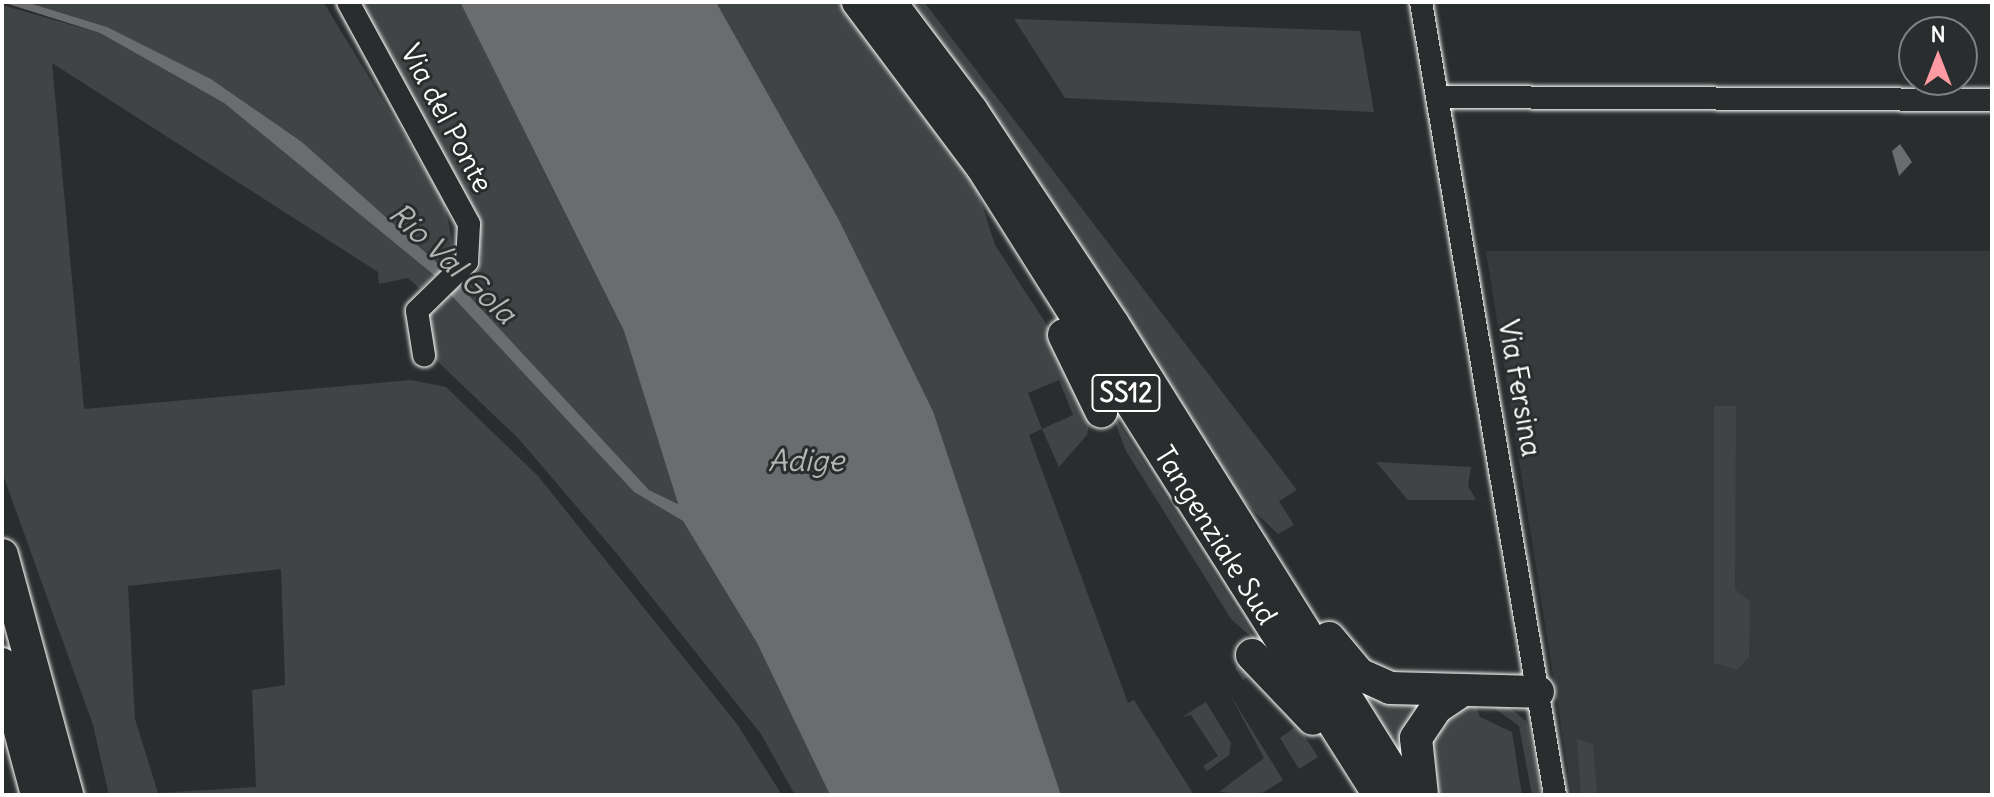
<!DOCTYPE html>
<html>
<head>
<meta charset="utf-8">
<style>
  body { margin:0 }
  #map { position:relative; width:1994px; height:797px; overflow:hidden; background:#2a2d2e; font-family:Delius,sans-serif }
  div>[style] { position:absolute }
  .built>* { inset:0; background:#373a3b }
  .green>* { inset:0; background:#414445 }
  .water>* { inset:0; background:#6a6c6d }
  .roads { filter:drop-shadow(0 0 2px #fff) drop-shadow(0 0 2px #fff) }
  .minor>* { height:22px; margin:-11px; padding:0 11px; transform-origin:11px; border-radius:11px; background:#2a2d2e }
  .highway>* { height:32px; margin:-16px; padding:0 16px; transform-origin:16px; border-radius:16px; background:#2a2d2e }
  span { translate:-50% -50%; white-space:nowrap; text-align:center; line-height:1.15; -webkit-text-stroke:6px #2a2d2e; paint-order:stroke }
  .shield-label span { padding:2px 6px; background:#2a2d2e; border:2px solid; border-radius:6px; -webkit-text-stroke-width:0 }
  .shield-label { font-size:26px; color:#fff; font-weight:700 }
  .street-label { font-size:28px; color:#fff }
  .water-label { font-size:30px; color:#b4b6b6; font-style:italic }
  .frame { position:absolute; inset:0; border:4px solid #fff; pointer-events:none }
  .north { position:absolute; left:1898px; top:16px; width:80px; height:80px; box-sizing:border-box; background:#2a2d2e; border:2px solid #7f8182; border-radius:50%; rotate:0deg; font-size:22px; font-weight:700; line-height:32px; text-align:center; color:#fff }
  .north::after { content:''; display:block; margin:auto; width:28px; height:36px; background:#ff9aa2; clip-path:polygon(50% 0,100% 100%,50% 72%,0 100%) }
</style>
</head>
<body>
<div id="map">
  <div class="built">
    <i style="clip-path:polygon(1486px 251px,1992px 251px,1992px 795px,1572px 795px)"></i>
  </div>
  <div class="green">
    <i style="clip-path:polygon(26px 2px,324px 3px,444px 201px,456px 259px,444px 269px,302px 142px,211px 79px,104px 26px)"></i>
    <i style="clip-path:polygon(357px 2px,460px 2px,624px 331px,678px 504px,649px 490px,460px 286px,481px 262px,479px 227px)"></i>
    <i style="clip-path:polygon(evenodd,716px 2px,845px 2px,976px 186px,995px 245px,1067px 356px,1092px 414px,1087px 435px,1059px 467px,1042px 429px,1029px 435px,1128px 703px,1134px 700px,1194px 795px,1061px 795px,933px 411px,838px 218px,716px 2px,1059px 380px,1073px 415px,1042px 429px,1028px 393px,1059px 380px)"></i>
    <i style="clip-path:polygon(905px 2px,924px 2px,1297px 490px,1279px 501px,1294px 525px,1278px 534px,1233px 491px)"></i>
    <i style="clip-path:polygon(evenodd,2px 5px,100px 33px,224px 103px,435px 276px,420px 289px,408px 278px,379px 284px,378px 272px,52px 63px,84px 409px,411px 380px,446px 387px,538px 476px,737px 724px,782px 795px,109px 795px,93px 725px,2px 472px,2px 5px,281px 569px,285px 685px,252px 690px,256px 787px,158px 793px,135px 719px,128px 586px,281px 569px)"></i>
    <i style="clip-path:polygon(1014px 19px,1360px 31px,1374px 112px,1065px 98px)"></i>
    <i style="clip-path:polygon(450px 294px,634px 492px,683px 521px,757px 643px,830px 795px,795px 795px,761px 734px,618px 555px,518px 438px,434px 358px,428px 312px)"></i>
    <i style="clip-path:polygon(1714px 406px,1736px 406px,1735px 589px,1750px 602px,1749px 657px,1737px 670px,1714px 663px)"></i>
    <i style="clip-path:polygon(1110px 409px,1258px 643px,1231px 619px,1126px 451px)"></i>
    <i style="clip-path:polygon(1376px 462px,1471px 467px,1468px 486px,1476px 500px,1408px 500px)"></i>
    <i style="clip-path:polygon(1243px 659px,1256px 665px,1274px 687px,1318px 757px,1299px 769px,1280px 738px,1294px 728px,1259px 671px,1243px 680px,1235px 668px)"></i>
    <i style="clip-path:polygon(1355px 680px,1432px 698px,1404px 763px)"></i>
    <i style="clip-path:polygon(1229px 693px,1283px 780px,1259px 795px,1219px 792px,1264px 758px)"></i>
    <i style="clip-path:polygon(1206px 702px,1231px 743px,1229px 755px,1207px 771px,1203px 766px,1218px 756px,1191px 715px,1182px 717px)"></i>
    <i style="clip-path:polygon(1475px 702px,1480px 717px,1512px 732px,1522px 795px,1435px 795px,1424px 758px,1446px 712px)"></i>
    <i style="clip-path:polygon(1487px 703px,1509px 707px,1527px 722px,1542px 795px,1532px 795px,1519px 726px)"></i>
    <i style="clip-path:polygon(1577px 739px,1593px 744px,1597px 795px,1581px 795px)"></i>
  </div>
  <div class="water">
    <i style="clip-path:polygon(2px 2px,26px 2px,107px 27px,211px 79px,302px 142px,444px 269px,435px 276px,224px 103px,100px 33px)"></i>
    <i style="clip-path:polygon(460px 2px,716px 2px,838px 218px,933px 411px,1061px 795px,830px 795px,757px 643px,683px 521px,634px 492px,450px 294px,460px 286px,649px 490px,678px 504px,624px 331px)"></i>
    <i style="clip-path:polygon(1900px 144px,1912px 162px,1899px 176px,1892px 151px)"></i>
  </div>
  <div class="roads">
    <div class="minor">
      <i style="left:348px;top:2px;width:253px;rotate:61.4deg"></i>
      <i style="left:469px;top:224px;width:38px;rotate:93deg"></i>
      <i style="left:467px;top:262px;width:70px;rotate:135.6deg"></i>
      <i style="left:417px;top:311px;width:45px;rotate:81deg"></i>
      <i style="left:1421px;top:2px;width:804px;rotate:80.41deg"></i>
      <i style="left:1438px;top:97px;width:554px;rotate:0.31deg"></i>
    </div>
    <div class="highway">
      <i style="left:858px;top:2px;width:206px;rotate:53.1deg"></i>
      <i style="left:982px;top:167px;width:743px;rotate:57.7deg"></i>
      <i style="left:890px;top:2px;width:136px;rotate:53deg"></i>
      <i style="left:972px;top:111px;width:255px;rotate:56.5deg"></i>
      <i style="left:1113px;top:324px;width:555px;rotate:58.03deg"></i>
      <i style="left:1064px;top:335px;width:85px;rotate:64deg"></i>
      <i style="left:2px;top:555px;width:249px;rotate:74.8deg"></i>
      <i style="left:1329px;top:638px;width:47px;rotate:50.2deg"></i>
      <i style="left:1359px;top:674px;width:34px;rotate:24deg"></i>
      <i style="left:1390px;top:688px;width:148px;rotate:1.5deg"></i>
      <i style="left:1252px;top:655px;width:88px;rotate:46.4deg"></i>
      <i style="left:2px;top:664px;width:136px;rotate:75deg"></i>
      <i style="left:1422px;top:795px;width:57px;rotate:-96deg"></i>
      <i style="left:1416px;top:738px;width:36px;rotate:-56deg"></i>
      <i style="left:1436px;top:708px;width:30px;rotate:-34deg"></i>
    </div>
  </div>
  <div class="shield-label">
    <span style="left:1126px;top:393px">SS12</span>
  </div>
  <div class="street-label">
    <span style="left:447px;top:118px;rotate:62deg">Via del Ponte</span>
    <span style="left:1520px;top:388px;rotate:80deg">Via Fersina</span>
    <span style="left:1216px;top:535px;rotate:58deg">Tangenziale Sud</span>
  </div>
  <div class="water-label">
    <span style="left:453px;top:263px;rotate:43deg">Rio Val Gola</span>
    <span style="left:806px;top:460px">Adige</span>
  </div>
  <div class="frame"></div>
  <div class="north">N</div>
</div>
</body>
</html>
